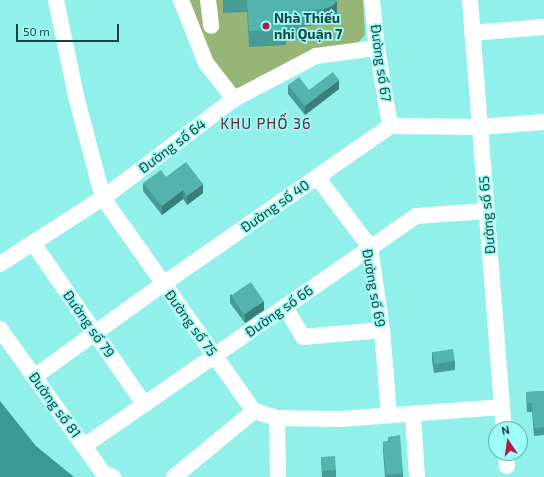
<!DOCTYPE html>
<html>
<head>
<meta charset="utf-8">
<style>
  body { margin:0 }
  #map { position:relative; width:544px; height:477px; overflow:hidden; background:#91f1ea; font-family:"Exo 2",sans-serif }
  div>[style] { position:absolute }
  .green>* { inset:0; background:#97b577 }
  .water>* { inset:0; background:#3a9993 }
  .minor>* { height:16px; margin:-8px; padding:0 8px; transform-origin:8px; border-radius:8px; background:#fff }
  .wall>* { inset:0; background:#479b95 }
  .shaded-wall>* { inset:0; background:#3a7e79 }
  .building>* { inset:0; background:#53b4ad; transform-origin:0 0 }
  .dots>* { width:11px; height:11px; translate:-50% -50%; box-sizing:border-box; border:2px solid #9efef7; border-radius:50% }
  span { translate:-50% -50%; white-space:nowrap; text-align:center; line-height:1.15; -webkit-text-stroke:3.5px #9efef7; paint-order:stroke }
  .poi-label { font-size:14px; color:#194240; font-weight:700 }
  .left { translate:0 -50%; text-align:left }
  .street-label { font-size:14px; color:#194240 }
  .neighbourhood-label { font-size:15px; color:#6c2636; letter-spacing:1px }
  .north { position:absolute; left:488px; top:421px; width:40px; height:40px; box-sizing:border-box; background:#9efef7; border:1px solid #69b3ae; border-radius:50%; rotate:347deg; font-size:11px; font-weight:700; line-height:16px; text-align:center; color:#194240 }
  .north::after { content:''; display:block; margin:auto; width:14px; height:18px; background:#af1c4a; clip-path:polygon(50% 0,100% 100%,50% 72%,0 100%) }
  .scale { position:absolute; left:16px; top:24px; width:103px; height:18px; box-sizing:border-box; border:2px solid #194240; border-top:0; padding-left:5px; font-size:12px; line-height:14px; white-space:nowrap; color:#194240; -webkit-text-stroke:3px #9efef7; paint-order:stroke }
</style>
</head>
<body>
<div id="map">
  <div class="green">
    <i style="clip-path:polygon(187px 0,363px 0,365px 35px,355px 46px,236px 89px,228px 85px,203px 45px)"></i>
  </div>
  <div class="water">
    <i style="clip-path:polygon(0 401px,36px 446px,74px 477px,0 477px)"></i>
  </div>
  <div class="minor">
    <i style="left:56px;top:0;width:98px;rotate:78.2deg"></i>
    <i style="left:76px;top:96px;width:106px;rotate:75.2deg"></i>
    <i style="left:103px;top:198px;width:261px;rotate:54.7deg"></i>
    <i style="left:254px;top:411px;width:24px;rotate:17deg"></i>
    <i style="left:277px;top:418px;width:63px;rotate:0.9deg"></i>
    <i style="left:340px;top:419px;width:162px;rotate:-4.2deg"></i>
    <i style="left:181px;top:0;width:68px;rotate:68.4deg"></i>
    <i style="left:206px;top:63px;width:46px;rotate:52.1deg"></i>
    <i style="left:208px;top:0;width:26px;rotate:83deg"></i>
    <i style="left:372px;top:0;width:48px;rotate:84.1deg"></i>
    <i style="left:377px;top:48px;width:79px;rotate:80.5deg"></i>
    <i style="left:470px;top:0;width:430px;rotate:85.5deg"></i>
    <i style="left:472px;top:33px;width:72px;rotate:-4.8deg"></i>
    <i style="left:317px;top:177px;width:88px;rotate:52.9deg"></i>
    <i style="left:370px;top:247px;width:84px;rotate:81.8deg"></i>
    <i style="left:382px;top:330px;width:85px;rotate:85.3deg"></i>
    <i style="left:33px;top:243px;width:196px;rotate:55.4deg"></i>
    <i style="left:0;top:264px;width:122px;rotate:-32.7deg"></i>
    <i style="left:103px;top:198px;width:164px;rotate:-37.1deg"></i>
    <i style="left:234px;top:99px;width:93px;rotate:-27.7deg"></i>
    <i style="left:316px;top:56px;width:62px;rotate:-7.5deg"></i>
    <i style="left:285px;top:307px;width:35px;rotate:59deg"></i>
    <i style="left:303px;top:337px;width:79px;rotate:-5.1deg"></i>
    <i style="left:0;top:329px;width:177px;rotate:54.4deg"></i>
    <i style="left:103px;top:473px;width:11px;rotate:22deg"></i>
    <i style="left:34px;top:377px;width:159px;rotate:-35.8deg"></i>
    <i style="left:163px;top:284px;width:277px;rotate:-34.8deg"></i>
    <i style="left:390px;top:126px;width:90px;rotate:0.6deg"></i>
    <i style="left:480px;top:127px;width:64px;rotate:-4.5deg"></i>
    <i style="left:413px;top:414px;width:63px;rotate:86.4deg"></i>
    <i style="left:277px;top:418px;width:59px;rotate:89deg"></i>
    <i style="left:84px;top:446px;width:404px;rotate:-34.7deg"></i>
    <i style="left:416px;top:216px;width:70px;rotate:-4.1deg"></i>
    <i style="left:506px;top:453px;width:13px;rotate:86deg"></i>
    <i style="left:174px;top:477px;width:104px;rotate:-39.5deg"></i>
  </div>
  <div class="wall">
    <i style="clip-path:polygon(223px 0,337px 0,337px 16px,332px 21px,324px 24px,303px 27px,303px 39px,286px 40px,286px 45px,249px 47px,247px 12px,223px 13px)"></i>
    <i style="clip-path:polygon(288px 85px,309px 90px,339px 89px,305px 115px,288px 94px)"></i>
    <i style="clip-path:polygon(166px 177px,203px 193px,187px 205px,183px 199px,162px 215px,143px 191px,143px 183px)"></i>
    <i style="clip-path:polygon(230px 294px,264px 310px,245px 323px,230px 303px)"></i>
    <i style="clip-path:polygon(432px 352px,455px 361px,455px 370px,434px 373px,432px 361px)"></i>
    <i style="clip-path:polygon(544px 391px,544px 435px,534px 436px,532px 412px,527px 412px,526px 392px)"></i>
    <i style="clip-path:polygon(388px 437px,403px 473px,403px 477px,385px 477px,383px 451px,383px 442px,388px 441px)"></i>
    <i style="clip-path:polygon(321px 457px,336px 470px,336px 477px,322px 477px)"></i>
  </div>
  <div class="shaded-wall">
    <i style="clip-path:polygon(337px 1px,337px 16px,332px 21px,324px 24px,324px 9px)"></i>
    <i style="clip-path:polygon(339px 80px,339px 89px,305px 115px,305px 106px)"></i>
    <i style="clip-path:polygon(203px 184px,203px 193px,187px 205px,187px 196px)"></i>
    <i style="clip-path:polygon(183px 190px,183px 199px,162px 215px,162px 206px)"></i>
    <i style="clip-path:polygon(264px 301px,264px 310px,245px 323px,245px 314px)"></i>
  </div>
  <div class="building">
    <i style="clip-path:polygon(247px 0,337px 0,337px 1px,332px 6px,324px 9px,302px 11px,303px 23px,285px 25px,286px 30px,249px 31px)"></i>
    <i style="clip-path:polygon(333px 72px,339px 80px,305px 106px,288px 85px,299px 77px,309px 90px)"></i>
    <i style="clip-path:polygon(186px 162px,203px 184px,187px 196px,183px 190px,162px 206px,143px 183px,161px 170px,166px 177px)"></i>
    <i style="left:251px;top:282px;width:23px;height:24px;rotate:56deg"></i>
    <i style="left:453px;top:349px;width:12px;height:21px;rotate:81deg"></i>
    <i style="clip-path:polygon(544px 391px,544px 427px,534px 428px,532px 403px,527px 403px,526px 392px)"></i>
    <i style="clip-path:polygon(400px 435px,403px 473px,386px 475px,383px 442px,389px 441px,388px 437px)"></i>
    <i style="left:335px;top:456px;width:14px;height:14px;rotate:86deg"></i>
  </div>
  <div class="dots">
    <i style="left:266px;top:26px;background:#af1c4a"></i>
  </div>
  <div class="poi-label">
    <span class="left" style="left:274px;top:26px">Nhà Thiếu<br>nhi Quận 7</span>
  </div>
  <div class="street-label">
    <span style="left:381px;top:63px;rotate:82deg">Đường số 67</span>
    <span style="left:172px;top:146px;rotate:-37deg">Đường số 64</span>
    <span style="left:275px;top:206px;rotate:-35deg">Đường số 40</span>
    <span style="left:487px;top:215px;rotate:-95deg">Đường số 65</span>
    <span style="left:374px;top:288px;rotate:80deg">Đường số 69</span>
    <span style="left:279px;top:311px;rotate:-35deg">Đường số 66</span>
    <span style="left:191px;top:323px;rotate:54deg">Đường số 75</span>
    <span style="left:89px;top:324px;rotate:55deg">Đường số 79</span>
    <span style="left:55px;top:405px;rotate:54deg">Đường số 81</span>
  </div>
  <div class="neighbourhood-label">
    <span style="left:266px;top:124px">KHU PHỐ 36</span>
  </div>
  <div class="north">N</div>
  <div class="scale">50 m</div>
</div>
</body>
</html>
